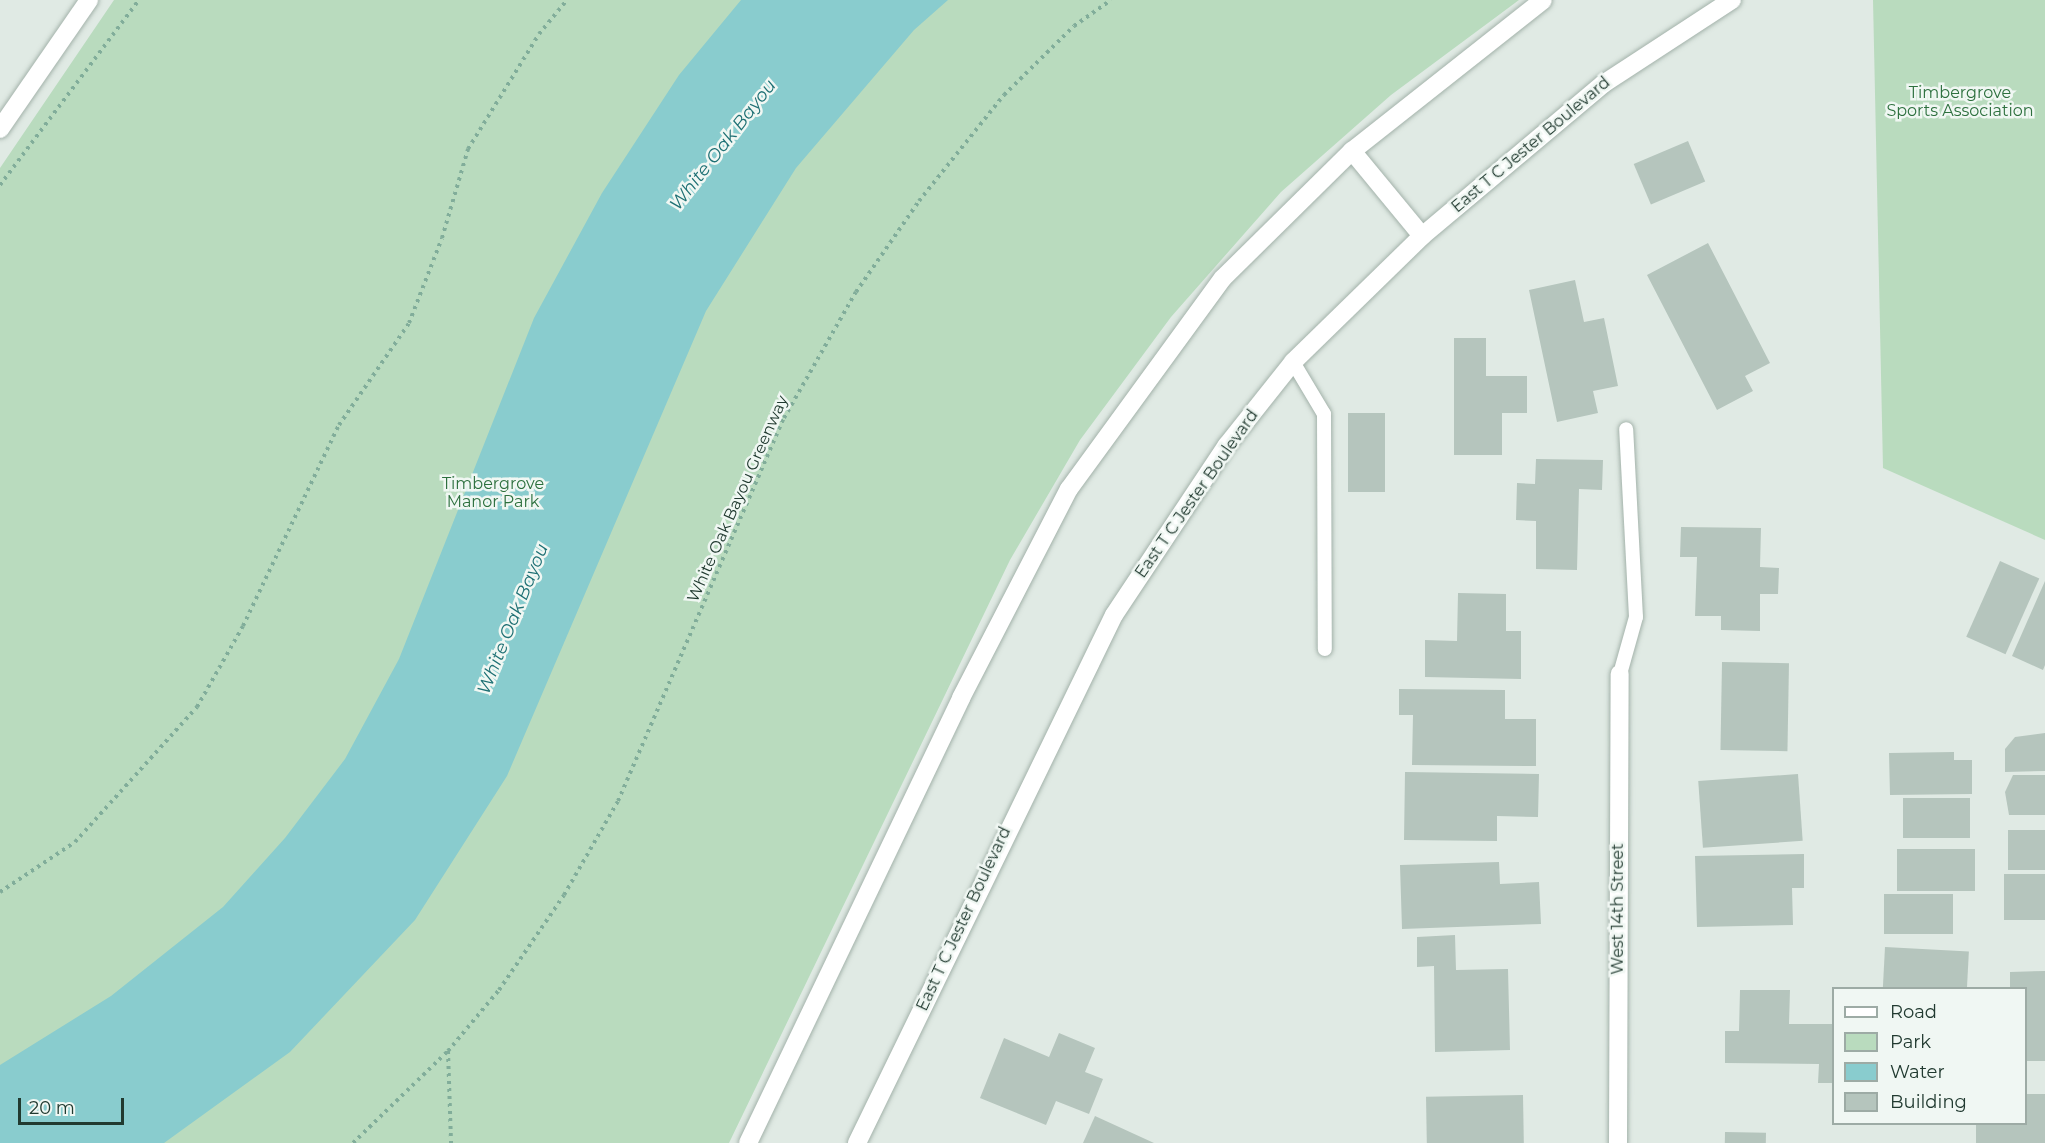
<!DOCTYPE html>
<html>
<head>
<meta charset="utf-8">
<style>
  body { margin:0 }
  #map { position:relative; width:2045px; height:1143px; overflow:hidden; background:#e0eae4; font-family:Montserrat,sans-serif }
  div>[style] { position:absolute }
  .green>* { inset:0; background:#b9dbbe }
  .water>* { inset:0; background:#89ccce }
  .building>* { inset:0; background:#b5c5bd; transform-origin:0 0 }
  .path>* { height:4px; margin-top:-2px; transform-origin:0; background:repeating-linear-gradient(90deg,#81ad9a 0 3px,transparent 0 7.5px) }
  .roads { filter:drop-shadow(0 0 2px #a3b2aa) drop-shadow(0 0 2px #a3b2aa) }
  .lane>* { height:14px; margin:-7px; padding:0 7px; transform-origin:7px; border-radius:7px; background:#fff }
  .street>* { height:18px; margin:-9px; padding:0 9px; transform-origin:9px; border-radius:9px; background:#fff }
  .secondary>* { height:18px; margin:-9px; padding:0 9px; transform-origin:9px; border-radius:9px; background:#fff }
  span { translate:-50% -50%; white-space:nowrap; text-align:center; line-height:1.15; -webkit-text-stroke:5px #f0f7f3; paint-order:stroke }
  .park-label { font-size:16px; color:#2d703e }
  .street-label { font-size:16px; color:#213a30 }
  .water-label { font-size:18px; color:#1e7074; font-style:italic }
  .legend { position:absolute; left:1832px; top:987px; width:195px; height:138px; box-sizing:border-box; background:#f0f7f3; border:2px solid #9daba5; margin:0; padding:8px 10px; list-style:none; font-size:18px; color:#213a30 }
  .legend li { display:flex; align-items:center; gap:12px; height:30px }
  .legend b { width:30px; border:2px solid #9daba5 }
  .scale { position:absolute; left:18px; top:1098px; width:106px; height:27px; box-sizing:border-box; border:3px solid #213a30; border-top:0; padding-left:8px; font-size:18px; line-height:21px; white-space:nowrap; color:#213a30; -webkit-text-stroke:4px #f0f7f3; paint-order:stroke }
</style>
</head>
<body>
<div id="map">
  <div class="green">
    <i style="clip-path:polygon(114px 0,1519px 0,1391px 95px,1281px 192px,1171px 317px,1080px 440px,1010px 560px,729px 1143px,0 1143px,0 168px)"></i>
    <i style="clip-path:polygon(1873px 0,2045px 0,2045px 540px,1883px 468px)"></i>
  </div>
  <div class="water">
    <i style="clip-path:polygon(741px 0,948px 0,914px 30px,796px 168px,706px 311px,507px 776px,415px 920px,290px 1052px,164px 1143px,0 1143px,0 1065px,111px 996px,223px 907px,285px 838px,345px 759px,399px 659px,534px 318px,602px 193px,679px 75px)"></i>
  </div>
  <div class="building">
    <i style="left:1688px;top:141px;width:44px;height:59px;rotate:67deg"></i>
    <i style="clip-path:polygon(1708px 243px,1770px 363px,1745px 376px,1753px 391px,1717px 410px,1647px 275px)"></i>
    <i style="clip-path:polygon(1575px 280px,1584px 322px,1604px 318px,1618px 386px,1593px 391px,1598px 413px,1557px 422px,1529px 290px)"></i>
    <i style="clip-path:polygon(1454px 338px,1486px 338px,1486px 376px,1527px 376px,1527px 413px,1502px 413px,1502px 455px,1454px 455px)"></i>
    <i style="left:1348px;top:413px;width:37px;height:79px"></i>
    <i style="clip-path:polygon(1536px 459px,1603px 460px,1602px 490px,1579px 489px,1577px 570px,1536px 569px,1536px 521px,1516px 520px,1517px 483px,1535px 484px)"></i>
    <i style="clip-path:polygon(1681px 527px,1761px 528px,1760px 567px,1779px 568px,1778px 594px,1760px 594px,1760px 631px,1721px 630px,1721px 616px,1695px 616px,1697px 557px,1680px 557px)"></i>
    <i style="left:2000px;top:561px;width:43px;height:83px;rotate:24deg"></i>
    <i style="clip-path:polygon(2045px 581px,2045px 665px,2043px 670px,2012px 656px)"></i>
    <i style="clip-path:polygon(1458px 593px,1506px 594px,1506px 631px,1521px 631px,1521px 679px,1425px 677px,1425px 640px,1457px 641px)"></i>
    <i style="left:1722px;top:662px;width:67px;height:88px;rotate:1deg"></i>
    <i style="clip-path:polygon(1399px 689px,1505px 690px,1505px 719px,1536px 719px,1536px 766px,1412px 765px,1413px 715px,1399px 715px)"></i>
    <i style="clip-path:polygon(2045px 733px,2045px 771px,2005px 772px,2005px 749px,2015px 737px)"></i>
    <i style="clip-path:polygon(1954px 752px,1954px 760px,1972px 760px,1972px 794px,1890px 795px,1889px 753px)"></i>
    <i style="clip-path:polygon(1405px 772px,1539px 774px,1538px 817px,1497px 816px,1497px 841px,1404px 840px)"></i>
    <i style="left:1798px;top:774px;width:67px;height:100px;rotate:86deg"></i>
    <i style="clip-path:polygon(2013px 775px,2045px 775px,2045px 815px,2009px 815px,2005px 792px)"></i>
    <i style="left:1903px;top:798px;width:67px;height:40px"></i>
    <i style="left:2008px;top:830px;width:37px;height:40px"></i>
    <i style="left:1897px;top:849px;width:78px;height:42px"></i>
    <i style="clip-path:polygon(1804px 854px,1804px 888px,1792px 888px,1793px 925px,1697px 927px,1695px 856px)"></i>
    <i style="clip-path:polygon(1499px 862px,1500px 884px,1539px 882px,1541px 924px,1402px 929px,1400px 865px)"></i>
    <i style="left:2045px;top:874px;width:46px;height:41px;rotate:90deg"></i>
    <i style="left:1953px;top:894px;width:40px;height:69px;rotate:90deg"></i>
    <i style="clip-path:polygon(1455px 935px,1456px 970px,1508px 969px,1510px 1050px,1435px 1052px,1434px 966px,1417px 967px,1417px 937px)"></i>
    <i style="left:1885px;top:947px;width:84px;height:41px;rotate:3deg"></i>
    <i style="clip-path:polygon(2045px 971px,2045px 1061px,2026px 1061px,2026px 988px,2010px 988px,2010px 972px)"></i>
    <i style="clip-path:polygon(1740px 990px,1790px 990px,1789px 1024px,1834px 1024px,1834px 1083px,1818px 1083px,1819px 1064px,1725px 1063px,1725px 1031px,1739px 1031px)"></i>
    <i style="clip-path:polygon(1059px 1033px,1095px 1048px,1085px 1072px,1103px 1079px,1089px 1114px,1056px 1101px,1046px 1125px,980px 1098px,1004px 1038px,1049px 1057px)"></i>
    <i style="clip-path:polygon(2026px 1094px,2045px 1094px,2045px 1143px,1976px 1143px,1976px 1124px,2026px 1124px)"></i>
    <i style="left:1523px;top:1095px;width:48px;height:97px;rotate:89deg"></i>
    <i style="clip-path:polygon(1095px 1116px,1154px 1143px,1083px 1143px)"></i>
    <i style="left:1725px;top:1132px;width:41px;height:11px;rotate:1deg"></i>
  </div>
  <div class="path">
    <i style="left:0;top:185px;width:231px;rotate:-53.1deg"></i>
    <i style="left:0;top:892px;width:90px;rotate:-33.7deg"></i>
    <i style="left:75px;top:842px;width:182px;rotate:-47.9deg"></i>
    <i style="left:197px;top:707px;width:93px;rotate:-60.4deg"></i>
    <i style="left:243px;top:626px;width:223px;rotate:-64.5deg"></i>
    <i style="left:339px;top:425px;width:124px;rotate:-55.5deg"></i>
    <i style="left:409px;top:323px;width:91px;rotate:-68.8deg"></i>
    <i style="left:442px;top:238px;width:93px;rotate:-73.7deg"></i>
    <i style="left:468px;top:149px;width:135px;rotate:-58.3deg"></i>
    <i style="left:539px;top:34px;width:44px;rotate:-50.5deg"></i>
    <i style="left:448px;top:1051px;width:92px;rotate:88.1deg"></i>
    <i style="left:353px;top:1143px;width:132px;rotate:-44.1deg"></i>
    <i style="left:448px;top:1051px;width:80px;rotate:-50.1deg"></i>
    <i style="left:499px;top:990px;width:115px;rotate:-55.6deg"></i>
    <i style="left:564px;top:895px;width:108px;rotate:-60.1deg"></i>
    <i style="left:618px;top:801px;width:417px;rotate:-66.6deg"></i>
    <i style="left:784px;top:418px;width:145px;rotate:-60.3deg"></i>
    <i style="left:856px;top:292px;width:111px;rotate:-55.3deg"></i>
    <i style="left:919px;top:201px;width:136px;rotate:-51.3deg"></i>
    <i style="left:1004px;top:95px;width:98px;rotate:-44.6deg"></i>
    <i style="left:1074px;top:26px;width:45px;rotate:-35.1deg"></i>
  </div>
  <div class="roads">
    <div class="lane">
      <i style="left:1293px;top:362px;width:61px;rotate:59.2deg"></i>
      <i style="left:1324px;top:414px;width:235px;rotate:89.8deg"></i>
      <i style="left:1620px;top:674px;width:59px;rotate:-74.3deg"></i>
      <i style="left:1636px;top:617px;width:188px;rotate:-93deg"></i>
    </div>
    <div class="street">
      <i style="left:1618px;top:1143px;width:469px;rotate:-89.8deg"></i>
    </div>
    <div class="secondary">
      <i style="left:0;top:129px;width:157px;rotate:-55.4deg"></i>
      <i style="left:1352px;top:151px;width:110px;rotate:50.5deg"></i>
      <i style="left:748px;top:1143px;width:493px;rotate:-64.4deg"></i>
      <i style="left:961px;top:698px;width:235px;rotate:-62.7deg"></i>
      <i style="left:1069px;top:489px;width:261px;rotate:-53.9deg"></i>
      <i style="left:1223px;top:278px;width:181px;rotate:-44.6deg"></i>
      <i style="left:1352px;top:151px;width:243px;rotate:-38.3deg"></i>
      <i style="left:857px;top:1143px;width:587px;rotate:-64.05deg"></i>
      <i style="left:1114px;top:615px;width:204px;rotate:-56.4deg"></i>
      <i style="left:1227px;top:445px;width:106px;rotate:-51.5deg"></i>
      <i style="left:1293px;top:362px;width:180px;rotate:-44.3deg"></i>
      <i style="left:1422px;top:236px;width:236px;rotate:-40deg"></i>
      <i style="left:1603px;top:84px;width:154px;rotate:-33.1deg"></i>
    </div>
  </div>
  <div class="park-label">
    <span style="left:1960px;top:102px">Timbergrove<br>Sports Association</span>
    <span style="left:493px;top:493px">Timbergrove<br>Manor Park</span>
  </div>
  <div class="street-label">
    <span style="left:1531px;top:145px;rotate:-40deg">East T C Jester Boulevard</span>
    <span style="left:1197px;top:494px;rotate:-55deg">East T C Jester Boulevard</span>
    <span style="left:738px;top:499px;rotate:-66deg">White Oak Bayou Greenway</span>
    <span style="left:1618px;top:909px;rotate:-90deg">West 14th Street</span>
    <span style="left:964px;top:919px;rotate:-65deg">East T C Jester Boulevard</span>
  </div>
  <div class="water-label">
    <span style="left:723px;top:145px;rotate:-52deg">White Oak Bayou</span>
    <span style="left:513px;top:619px;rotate:-68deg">White Oak Bayou</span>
  </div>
  <ul class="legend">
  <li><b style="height:8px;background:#fff"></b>Road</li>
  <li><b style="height:16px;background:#b9dbbe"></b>Park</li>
  <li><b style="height:16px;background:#89ccce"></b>Water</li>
  <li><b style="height:16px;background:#b5c5bd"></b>Building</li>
  </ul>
  <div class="scale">20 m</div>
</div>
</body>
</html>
